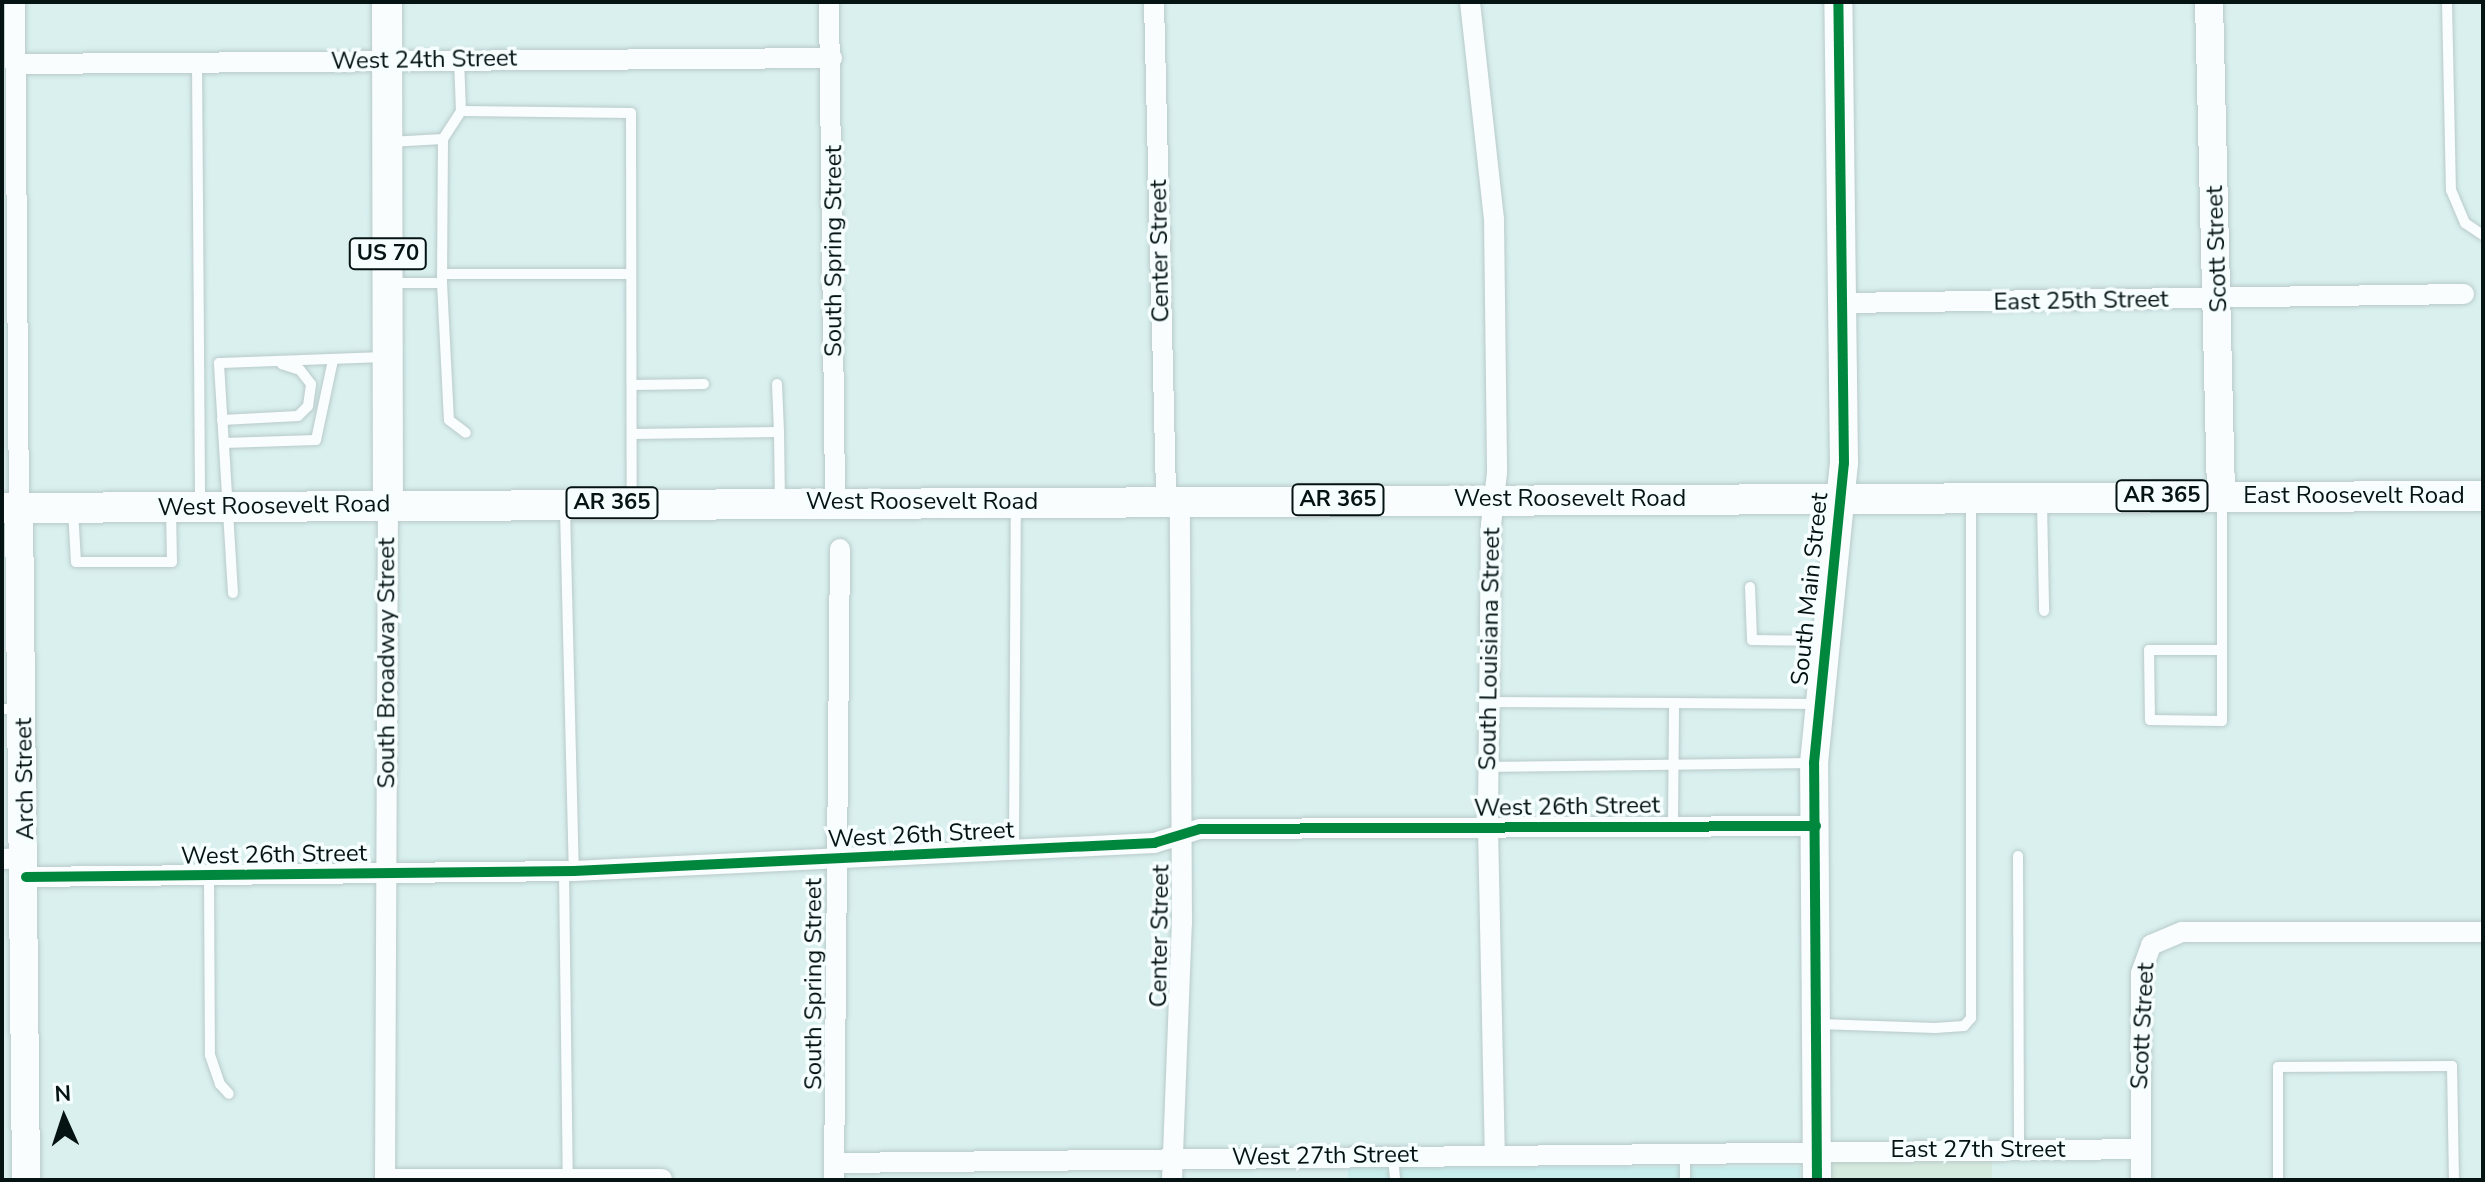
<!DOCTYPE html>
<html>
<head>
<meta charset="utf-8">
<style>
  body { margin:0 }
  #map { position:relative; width:2485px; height:1182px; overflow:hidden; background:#d9f0ef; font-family:"Nunito Sans",sans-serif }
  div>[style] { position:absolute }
  .built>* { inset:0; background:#c7edec; transform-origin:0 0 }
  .green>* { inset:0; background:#d5eade; transform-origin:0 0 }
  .roads { filter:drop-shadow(0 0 2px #b9caca) drop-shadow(0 0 2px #b9caca) }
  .lane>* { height:10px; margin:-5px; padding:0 5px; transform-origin:5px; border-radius:5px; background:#f9fdfd }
  .street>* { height:20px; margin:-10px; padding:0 10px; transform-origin:10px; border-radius:10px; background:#f9fdfd }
  .secondary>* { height:28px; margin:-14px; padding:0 14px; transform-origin:14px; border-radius:14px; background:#f9fdfd }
  .primary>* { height:30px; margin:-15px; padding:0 15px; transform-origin:15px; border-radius:15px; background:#f9fdfd }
  .cycleway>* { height:10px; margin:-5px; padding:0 5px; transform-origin:5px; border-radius:5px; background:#00873e }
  span { translate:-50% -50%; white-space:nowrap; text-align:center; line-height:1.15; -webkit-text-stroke:7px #f6fefe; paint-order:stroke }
  .shield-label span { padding:2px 6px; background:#f6fefe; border:2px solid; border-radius:6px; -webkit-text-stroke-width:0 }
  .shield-label { font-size:22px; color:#051313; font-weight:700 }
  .street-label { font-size:24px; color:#051313 }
  .frame { position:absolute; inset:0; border:4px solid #051313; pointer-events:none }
  .north { position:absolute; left:24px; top:1078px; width:80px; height:80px; -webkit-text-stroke:6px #f6fefe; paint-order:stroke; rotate:357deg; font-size:22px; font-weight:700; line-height:32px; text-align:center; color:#051313 }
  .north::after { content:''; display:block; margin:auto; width:28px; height:36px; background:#051313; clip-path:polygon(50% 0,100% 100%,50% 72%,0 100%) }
</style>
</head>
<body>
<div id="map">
  <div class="built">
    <i style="left:1800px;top:1167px;width:13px;height:452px;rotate:90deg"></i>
  </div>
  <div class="green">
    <i style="left:1992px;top:1150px;width:30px;height:176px;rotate:90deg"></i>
  </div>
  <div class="roads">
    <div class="lane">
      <i style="left:2447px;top:2px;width:188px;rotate:88.8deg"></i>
      <i style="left:2451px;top:190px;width:36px;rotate:67deg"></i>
      <i style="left:2465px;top:223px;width:22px;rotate:34deg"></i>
      <i style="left:459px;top:59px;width:52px;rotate:87.8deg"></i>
      <i style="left:461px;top:111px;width:170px;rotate:0.7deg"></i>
      <i style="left:631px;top:113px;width:388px;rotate:89.9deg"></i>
      <i style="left:197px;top:62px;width:442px;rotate:89.6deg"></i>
      <i style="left:443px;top:139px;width:33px;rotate:-57deg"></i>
      <i style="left:389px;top:142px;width:54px;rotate:-3.2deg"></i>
      <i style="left:443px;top:139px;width:144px;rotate:90.4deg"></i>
      <i style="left:442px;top:274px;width:189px"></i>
      <i style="left:392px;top:283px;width:50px"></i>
      <i style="left:442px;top:283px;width:137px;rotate:87.1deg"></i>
      <i style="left:449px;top:420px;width:21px;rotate:37deg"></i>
      <i style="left:777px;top:384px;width:48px;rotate:87.6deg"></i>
      <i style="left:632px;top:385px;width:72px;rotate:-0.8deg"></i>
      <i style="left:222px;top:420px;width:76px;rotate:-3deg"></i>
      <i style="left:298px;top:416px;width:14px;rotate:-45deg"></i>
      <i style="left:308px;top:406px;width:22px;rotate:-82deg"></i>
      <i style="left:311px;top:384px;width:18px;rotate:-128deg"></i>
      <i style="left:300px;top:370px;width:19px;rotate:-162deg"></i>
      <i style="left:632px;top:434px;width:147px;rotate:-0.8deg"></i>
      <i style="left:779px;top:432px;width:71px;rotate:89.2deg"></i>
      <i style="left:224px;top:443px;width:92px;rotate:-1.9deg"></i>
      <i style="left:316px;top:440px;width:82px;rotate:-78deg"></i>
      <i style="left:2042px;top:502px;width:109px;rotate:88.9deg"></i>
      <i style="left:73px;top:510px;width:52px;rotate:86.7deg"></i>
      <i style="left:76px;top:562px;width:96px"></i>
      <i style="left:172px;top:562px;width:51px;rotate:-91.1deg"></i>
      <i style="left:565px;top:510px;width:361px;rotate:88.6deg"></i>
      <i style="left:1750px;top:587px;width:53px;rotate:87.8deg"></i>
      <i style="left:1752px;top:640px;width:71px;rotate:0.8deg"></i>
      <i style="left:233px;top:593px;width:230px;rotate:-93.5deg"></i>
      <i style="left:219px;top:363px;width:167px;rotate:-2.1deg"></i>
      <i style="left:2221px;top:650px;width:72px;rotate:180deg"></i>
      <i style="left:2149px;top:650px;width:70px;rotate:89.2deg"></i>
      <i style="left:2150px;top:720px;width:72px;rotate:0.8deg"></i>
      <i style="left:2222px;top:721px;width:219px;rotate:-90deg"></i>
      <i style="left:1489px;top:702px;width:185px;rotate:0.3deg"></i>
      <i style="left:2px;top:709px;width:19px"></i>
      <i style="left:1488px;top:767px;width:322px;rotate:-0.7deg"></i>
      <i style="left:1673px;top:826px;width:123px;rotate:-89.5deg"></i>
      <i style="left:1674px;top:703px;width:143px;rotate:0.4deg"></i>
      <i style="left:1014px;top:850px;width:345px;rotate:-89.7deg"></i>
      <i style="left:2018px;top:856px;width:294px;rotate:89.8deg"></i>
      <i style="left:564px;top:871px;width:308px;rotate:89.3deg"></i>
      <i style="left:209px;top:877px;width:178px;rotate:89.7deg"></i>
      <i style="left:210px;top:1055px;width:31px;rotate:71deg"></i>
      <i style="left:220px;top:1084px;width:13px;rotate:48deg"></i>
      <i style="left:1819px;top:1024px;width:116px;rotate:2deg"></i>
      <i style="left:1935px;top:1028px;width:29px;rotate:-4deg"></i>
      <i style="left:1964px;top:1026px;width:11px;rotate:-49deg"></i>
      <i style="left:1971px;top:1018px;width:516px;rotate:-90deg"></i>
      <i style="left:1393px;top:1156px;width:24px;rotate:85deg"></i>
      <i style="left:1685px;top:1180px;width:28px;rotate:-90deg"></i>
      <i style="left:2278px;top:1180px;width:113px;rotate:-90deg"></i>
      <i style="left:2278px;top:1067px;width:174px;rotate:-0.3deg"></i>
      <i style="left:2452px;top:1066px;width:114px;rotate:89deg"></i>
    </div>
    <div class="street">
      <i style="left:15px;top:2px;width:506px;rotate:89.55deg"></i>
      <i style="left:829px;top:2px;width:499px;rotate:89.3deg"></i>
      <i style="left:1154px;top:2px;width:498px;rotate:88.6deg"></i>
      <i style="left:1470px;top:2px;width:218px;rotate:83.7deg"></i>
      <i style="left:1494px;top:219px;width:254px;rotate:89.3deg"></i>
      <i style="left:1497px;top:473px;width:52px;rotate:96.6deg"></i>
      <i style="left:1491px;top:525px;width:303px;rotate:90.6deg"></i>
      <i style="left:1488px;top:828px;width:327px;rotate:88.8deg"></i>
      <i style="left:16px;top:64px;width:816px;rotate:-0.42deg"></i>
      <i style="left:1842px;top:303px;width:622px;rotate:-0.83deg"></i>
      <i style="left:2px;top:859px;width:24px;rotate:-2deg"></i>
      <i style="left:26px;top:877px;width:548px;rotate:-0.63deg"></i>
      <i style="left:574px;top:871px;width:581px;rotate:-2.76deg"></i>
      <i style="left:1154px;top:843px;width:48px;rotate:-16.9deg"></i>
      <i style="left:1200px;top:829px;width:616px;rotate:-0.28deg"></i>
      <i style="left:834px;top:1163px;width:1305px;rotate:-0.61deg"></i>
      <i style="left:385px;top:1179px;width:277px"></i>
      <i style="left:385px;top:1180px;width:675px;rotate:-89.75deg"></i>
      <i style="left:834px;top:1180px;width:631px;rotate:-89.46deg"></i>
      <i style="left:1172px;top:1180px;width:257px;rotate:-87.8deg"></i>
      <i style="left:1182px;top:923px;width:423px;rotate:-90.3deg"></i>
      <i style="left:2141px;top:1180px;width:207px;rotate:-90deg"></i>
      <i style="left:2141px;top:973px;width:30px;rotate:-70deg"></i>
      <i style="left:2151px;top:945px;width:34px;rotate:-23deg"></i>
      <i style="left:2182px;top:932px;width:301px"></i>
    </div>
    <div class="secondary">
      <i style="left:2209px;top:2px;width:494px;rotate:88.6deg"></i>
      <i style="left:19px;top:508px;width:672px;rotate:89.4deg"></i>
      <i style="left:1817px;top:1180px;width:417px;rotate:-90.4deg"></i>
      <i style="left:1814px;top:763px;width:301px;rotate:-84.3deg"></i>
      <i style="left:1844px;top:463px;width:461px;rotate:-90.7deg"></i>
    </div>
    <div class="primary">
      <i style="left:387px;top:2px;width:503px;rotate:89.89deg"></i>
      <i style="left:2px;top:508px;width:2481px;rotate:-0.28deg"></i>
    </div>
  </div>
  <div class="cycleway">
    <i style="left:26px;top:877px;width:548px;rotate:-0.63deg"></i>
    <i style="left:574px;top:871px;width:581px;rotate:-2.76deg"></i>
    <i style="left:1154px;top:843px;width:48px;rotate:-16.9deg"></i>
    <i style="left:1200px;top:829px;width:616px;rotate:-0.28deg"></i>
    <i style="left:1817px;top:1180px;width:417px;rotate:-90.4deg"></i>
    <i style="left:1814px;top:763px;width:301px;rotate:-84.3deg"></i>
    <i style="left:1844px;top:463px;width:461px;rotate:-90.7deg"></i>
  </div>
  <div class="shield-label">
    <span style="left:388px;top:254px">US 70</span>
    <span style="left:2162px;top:496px">AR 365</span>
    <span style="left:1338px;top:500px">AR 365</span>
    <span style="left:612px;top:503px">AR 365</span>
  </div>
  <div class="street-label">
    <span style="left:424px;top:60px;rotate:-1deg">West 24th Street</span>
    <span style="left:2217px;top:249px;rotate:-92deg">Scott Street</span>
    <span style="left:834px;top:251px;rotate:-90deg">South Spring Street</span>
    <span style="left:1160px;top:251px;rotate:-91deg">Center Street</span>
    <span style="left:2081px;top:301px;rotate:-1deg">East 25th Street</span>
    <span style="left:2354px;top:496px">East Roosevelt Road</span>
    <span style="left:1570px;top:499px">West Roosevelt Road</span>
    <span style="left:922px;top:502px">West Roosevelt Road</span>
    <span style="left:274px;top:506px;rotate:-1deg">West Roosevelt Road</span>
    <span style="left:1810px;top:589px;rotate:-84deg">South Main Street</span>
    <span style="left:1490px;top:649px;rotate:-89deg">South Louisiana Street</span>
    <span style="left:387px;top:663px;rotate:-90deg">South Broadway Street</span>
    <span style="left:25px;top:779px;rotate:-91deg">Arch Street</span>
    <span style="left:1567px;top:807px;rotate:-1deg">West 26th Street</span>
    <span style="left:921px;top:835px;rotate:-3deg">West 26th Street</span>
    <span style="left:274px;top:855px;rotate:-1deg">West 26th Street</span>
    <span style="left:1160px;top:936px;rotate:-89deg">Center Street</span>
    <span style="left:814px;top:984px;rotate:-90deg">South Spring Street</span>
    <span style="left:2143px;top:1026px;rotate:-87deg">Scott Street</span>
    <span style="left:1978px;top:1150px">East 27th Street</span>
    <span style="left:1325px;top:1156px;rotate:-1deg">West 27th Street</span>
  </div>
  <div class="frame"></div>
  <div class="north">N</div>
</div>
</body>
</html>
